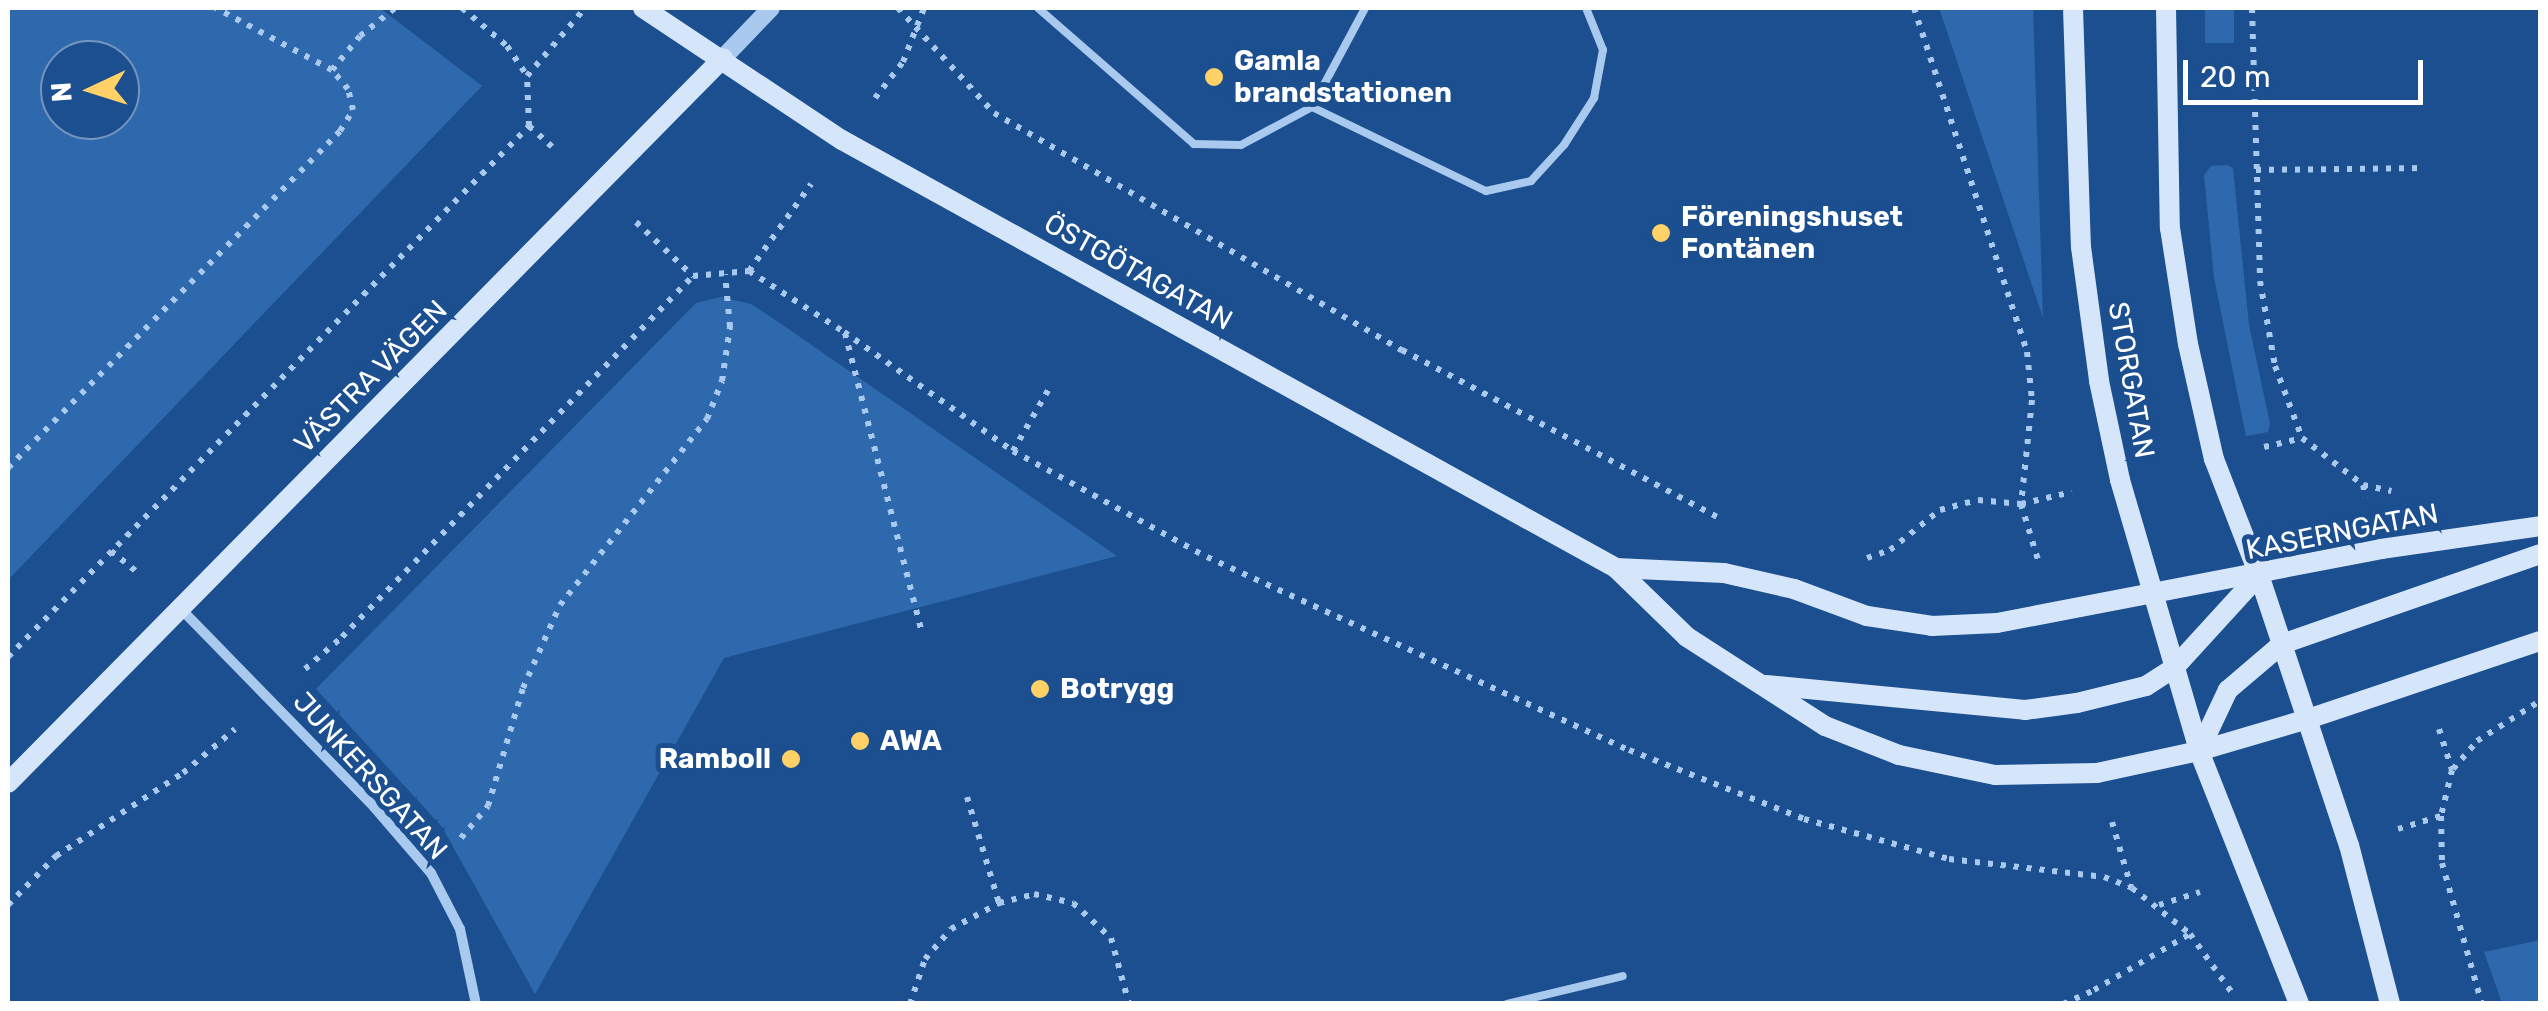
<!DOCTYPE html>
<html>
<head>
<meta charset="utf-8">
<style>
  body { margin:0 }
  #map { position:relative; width:2548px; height:1011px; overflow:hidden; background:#1b4f8f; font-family:Rubik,sans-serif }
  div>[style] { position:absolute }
  .green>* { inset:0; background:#2e69ad; transform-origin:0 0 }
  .path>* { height:6px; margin-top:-3px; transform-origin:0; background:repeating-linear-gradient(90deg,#a9c9ee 0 5px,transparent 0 13px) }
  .service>* { height:8px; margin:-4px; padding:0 4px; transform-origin:4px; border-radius:4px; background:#a9c9ee }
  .minor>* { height:10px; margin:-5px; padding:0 5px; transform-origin:5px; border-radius:5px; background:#a9c9ee }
  .tertiary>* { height:18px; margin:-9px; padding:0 9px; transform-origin:9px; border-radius:9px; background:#a9c9ee }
  .secondary>* { height:20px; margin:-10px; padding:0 10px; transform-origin:10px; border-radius:10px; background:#d6e6fa }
  .dots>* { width:28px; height:28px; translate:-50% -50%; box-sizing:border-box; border:5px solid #1b4f8f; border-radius:50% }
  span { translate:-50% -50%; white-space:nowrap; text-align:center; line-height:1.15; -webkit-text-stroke:10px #1b4f8f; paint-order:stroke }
  .poi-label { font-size:28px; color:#fff; font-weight:700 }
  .left { translate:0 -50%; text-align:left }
  .right { translate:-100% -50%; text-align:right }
  .street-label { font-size:28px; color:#fff }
  .frame { position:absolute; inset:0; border:10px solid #fff; pointer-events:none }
  .north { position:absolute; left:40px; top:40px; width:100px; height:100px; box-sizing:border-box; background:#1b4f8f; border:2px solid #7695bc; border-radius:50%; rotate:266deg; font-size:28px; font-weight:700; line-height:40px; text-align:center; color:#fff }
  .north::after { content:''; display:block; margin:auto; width:35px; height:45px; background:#ffd166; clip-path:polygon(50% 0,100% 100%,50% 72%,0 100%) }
  .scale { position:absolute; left:2183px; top:60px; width:240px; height:45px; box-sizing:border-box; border:5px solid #fff; border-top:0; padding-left:12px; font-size:30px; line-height:35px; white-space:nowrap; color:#fff; -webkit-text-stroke:8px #1b4f8f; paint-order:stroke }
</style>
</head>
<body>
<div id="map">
  <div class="green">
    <i style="clip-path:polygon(evenodd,8px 8px,380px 8px,482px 86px,8px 580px,8px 8px,120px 60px,120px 120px,60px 120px,60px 60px,120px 60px)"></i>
    <i style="clip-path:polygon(1939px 8px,2033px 8px,2043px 318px)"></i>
    <i style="left:2205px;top:8px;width:29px;height:35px"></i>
    <i style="clip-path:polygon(2227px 165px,2233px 168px,2249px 325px,2270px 424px,2268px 432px,2246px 436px,2214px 278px,2204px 175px,2211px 166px)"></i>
    <i style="clip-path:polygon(721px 297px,751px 304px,771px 317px,1117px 556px,724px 658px,535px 994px,442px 827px,316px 689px,696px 303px)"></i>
    <i style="clip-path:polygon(2540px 940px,2540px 1003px,2502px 1003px,2484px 952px)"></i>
  </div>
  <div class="path">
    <i style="left:462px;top:8px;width:59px;rotate:40.2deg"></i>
    <i style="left:507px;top:46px;width:36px;rotate:56deg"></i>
    <i style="left:898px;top:8px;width:142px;rotate:47.6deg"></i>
    <i style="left:994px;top:113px;width:472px;rotate:30.2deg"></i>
    <i style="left:1402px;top:350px;width:357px;rotate:27.9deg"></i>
    <i style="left:1914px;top:8px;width:362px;rotate:71.8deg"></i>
    <i style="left:2027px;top:352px;width:48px;rotate:84.1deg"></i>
    <i style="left:2032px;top:400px;width:105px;rotate:96deg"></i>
    <i style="left:2021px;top:504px;width:59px;rotate:73.1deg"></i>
    <i style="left:2252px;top:8px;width:273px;rotate:88.3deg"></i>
    <i style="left:2260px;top:281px;width:86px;rotate:80deg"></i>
    <i style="left:2275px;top:366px;width:77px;rotate:69.4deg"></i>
    <i style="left:2302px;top:438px;width:77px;rotate:37.6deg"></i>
    <i style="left:2363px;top:485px;width:13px;rotate:77deg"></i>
    <i style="left:332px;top:70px;width:44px;rotate:-50.5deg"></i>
    <i style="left:360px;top:36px;width:45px;rotate:-38.7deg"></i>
    <i style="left:875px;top:98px;width:46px;rotate:-52.1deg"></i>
    <i style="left:903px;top:62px;width:58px;rotate:-68.7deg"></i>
    <i style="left:529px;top:126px;width:36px;rotate:42deg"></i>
    <i style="left:2256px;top:170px;width:168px;rotate:-0.7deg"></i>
    <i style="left:636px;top:222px;width:79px;rotate:43.5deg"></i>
    <i style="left:693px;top:276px;width:56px;rotate:-5.1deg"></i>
    <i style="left:749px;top:271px;width:113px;rotate:32.7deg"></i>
    <i style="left:844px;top:332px;width:207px;rotate:35.2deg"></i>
    <i style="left:1013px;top:451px;width:221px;rotate:28.7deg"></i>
    <i style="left:1207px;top:557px;width:464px;rotate:24.6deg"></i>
    <i style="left:1629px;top:750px;width:188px;rotate:21.5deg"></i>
    <i style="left:1804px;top:819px;width:150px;rotate:15.4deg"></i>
    <i style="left:1949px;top:859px;width:156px;rotate:6.6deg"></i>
    <i style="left:2104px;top:877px;width:30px;rotate:21deg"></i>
    <i style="left:2132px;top:888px;width:74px;rotate:38.4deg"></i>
    <i style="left:2190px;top:934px;width:74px;rotate:54.4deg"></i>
    <i style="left:749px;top:271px;width:107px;rotate:-54.5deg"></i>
    <i style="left:845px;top:333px;width:309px;rotate:75.6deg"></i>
    <i style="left:2264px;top:447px;width:39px;rotate:-13deg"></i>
    <i style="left:1013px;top:451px;width:74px;rotate:-60deg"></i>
    <i style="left:8px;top:468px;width:473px;rotate:-45.4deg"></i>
    <i style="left:340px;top:131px;width:25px;rotate:-58deg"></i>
    <i style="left:353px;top:110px;width:22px;rotate:-103deg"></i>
    <i style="left:348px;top:89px;width:25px;rotate:-130deg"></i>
    <i style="left:332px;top:70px;width:132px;rotate:-151.9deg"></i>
    <i style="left:2363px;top:485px;width:29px;rotate:12deg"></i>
    <i style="left:111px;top:551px;width:38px;rotate:39deg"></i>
    <i style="left:1867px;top:558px;width:24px;rotate:-19deg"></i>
    <i style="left:1890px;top:550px;width:64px;rotate:-38.7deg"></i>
    <i style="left:1940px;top:510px;width:39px;rotate:-15deg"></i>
    <i style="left:1978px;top:500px;width:43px;rotate:5.3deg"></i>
    <i style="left:2021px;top:504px;width:52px;rotate:-13.2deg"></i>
    <i style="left:8px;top:657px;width:744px;rotate:-45.54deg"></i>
    <i style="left:529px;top:126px;width:50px;rotate:-92.3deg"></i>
    <i style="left:527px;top:76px;width:89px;rotate:-49.5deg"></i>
    <i style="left:305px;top:669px;width:49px;rotate:-40.9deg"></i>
    <i style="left:342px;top:637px;width:504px;rotate:-45.8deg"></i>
    <i style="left:2439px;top:729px;width:43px;rotate:72.4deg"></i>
    <i style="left:2452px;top:770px;width:47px;rotate:103.4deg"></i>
    <i style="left:2441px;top:816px;width:47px;rotate:88.8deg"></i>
    <i style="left:2442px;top:863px;width:147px;rotate:74.2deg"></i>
    <i style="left:2453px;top:769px;width:37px;rotate:-49deg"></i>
    <i style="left:2477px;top:741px;width:75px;rotate:-32.4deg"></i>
    <i style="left:967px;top:797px;width:111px;rotate:73.2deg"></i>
    <i style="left:2112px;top:822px;width:68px;rotate:73.7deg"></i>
    <i style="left:2398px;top:829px;width:45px;rotate:-16.8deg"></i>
    <i style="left:461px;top:838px;width:42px;rotate:-49.8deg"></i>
    <i style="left:488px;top:806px;width:123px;rotate:-73.5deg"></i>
    <i style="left:523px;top:688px;width:91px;rotate:-66deg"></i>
    <i style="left:560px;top:605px;width:237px;rotate:-51.7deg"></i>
    <i style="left:707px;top:419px;width:41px;rotate:-68.5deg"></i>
    <i style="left:722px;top:381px;width:55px;rotate:-81.6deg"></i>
    <i style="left:730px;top:327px;width:53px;rotate:-95.4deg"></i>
    <i style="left:8px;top:905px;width:69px;rotate:-45.6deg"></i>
    <i style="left:56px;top:856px;width:152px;rotate:-33.2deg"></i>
    <i style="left:183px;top:773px;width:68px;rotate:-40.2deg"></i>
    <i style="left:2159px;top:905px;width:43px;rotate:-17.6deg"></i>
    <i style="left:910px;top:1004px;width:47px;rotate:-71.6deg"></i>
    <i style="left:925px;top:959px;width:40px;rotate:-49deg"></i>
    <i style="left:951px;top:929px;width:55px;rotate:-28.4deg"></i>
    <i style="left:999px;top:903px;width:36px;rotate:-14deg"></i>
    <i style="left:1034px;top:894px;width:40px;rotate:13deg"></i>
    <i style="left:1073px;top:903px;width:52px;rotate:42.6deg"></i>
    <i style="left:1111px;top:938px;width:68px;rotate:74.7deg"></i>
    <i style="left:2063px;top:1004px;width:34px;rotate:-24deg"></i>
    <i style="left:2094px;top:990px;width:111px;rotate:-30.3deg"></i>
  </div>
  <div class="service">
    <i style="left:1038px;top:8px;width:207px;rotate:41.1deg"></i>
    <i style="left:1194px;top:144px;width:47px;rotate:1.2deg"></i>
    <i style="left:1241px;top:145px;width:81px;rotate:-28.2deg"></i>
    <i style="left:1312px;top:107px;width:112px;rotate:-61.8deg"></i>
    <i style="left:1312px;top:107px;width:193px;rotate:25.8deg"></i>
    <i style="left:1486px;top:191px;width:46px;rotate:-12.5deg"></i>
    <i style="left:1531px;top:181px;width:49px;rotate:-47.5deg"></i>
    <i style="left:1564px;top:145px;width:56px;rotate:-57.4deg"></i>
    <i style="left:1594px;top:98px;width:49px;rotate:-79.4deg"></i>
    <i style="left:1603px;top:50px;width:45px;rotate:-112deg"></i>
    <i style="left:1507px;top:1004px;width:119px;rotate:-13.6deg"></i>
  </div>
  <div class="minor">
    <i style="left:181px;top:609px;width:277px;rotate:45.7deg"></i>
    <i style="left:374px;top:807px;width:87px;rotate:49.2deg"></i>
    <i style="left:431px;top:873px;width:63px;rotate:62.6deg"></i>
    <i style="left:460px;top:929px;width:77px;rotate:78deg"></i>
  </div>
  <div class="tertiary">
    <i style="left:723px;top:58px;width:69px;rotate:-46.2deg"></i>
  </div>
  <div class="secondary">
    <i style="left:643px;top:8px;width:239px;rotate:33.6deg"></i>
    <i style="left:842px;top:140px;width:884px;rotate:28.94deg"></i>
    <i style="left:1616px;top:568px;width:99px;rotate:44.2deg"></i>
    <i style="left:1687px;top:637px;width:164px;rotate:32.8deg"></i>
    <i style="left:1825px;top:726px;width:79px;rotate:21.4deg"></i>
    <i style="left:1899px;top:755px;width:98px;rotate:11.8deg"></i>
    <i style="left:1995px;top:775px;width:102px;rotate:-1.1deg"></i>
    <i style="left:2097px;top:773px;width:104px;rotate:-12.2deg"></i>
    <i style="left:2199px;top:751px;width:114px;rotate:-16.4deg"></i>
    <i style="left:2308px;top:719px;width:245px;rotate:-18.6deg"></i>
    <i style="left:2073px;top:8px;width:239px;rotate:88.1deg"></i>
    <i style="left:2081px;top:247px;width:135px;rotate:82.3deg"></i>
    <i style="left:2099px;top:381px;width:101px;rotate:78deg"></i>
    <i style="left:2120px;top:480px;width:282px;rotate:73.7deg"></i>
    <i style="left:2199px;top:751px;width:272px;rotate:68.4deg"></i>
    <i style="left:2166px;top:8px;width:220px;rotate:89deg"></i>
    <i style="left:2170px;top:228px;width:117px;rotate:81.2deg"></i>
    <i style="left:2188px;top:344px;width:118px;rotate:77.3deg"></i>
    <i style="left:2214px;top:459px;width:124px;rotate:68.8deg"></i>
    <i style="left:2259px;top:575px;width:285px;rotate:71.6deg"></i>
    <i style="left:2349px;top:845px;width:164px;rotate:75.5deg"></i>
    <i style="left:1616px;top:568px;width:108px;rotate:2.7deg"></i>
    <i style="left:1724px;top:573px;width:72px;rotate:12.9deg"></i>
    <i style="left:1794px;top:589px;width:78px;rotate:20.3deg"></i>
    <i style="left:1867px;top:616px;width:66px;rotate:8.7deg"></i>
    <i style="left:1932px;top:626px;width:65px;rotate:-2.6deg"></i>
    <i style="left:1997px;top:623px;width:391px;rotate:-10.9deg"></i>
    <i style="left:2381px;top:549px;width:161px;rotate:-8.2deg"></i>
    <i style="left:1766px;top:685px;width:260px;rotate:5.5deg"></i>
    <i style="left:2025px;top:710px;width:52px;rotate:-7.7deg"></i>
    <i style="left:2077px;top:703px;width:71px;rotate:-13.8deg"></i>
    <i style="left:2146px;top:686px;width:33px;rotate:-33deg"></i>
    <i style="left:2174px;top:668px;width:126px;rotate:-47.6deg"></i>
    <i style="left:2199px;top:751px;width:68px;rotate:-64.6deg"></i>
    <i style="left:2228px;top:690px;width:71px;rotate:-40.4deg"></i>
    <i style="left:2282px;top:644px;width:273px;rotate:-19.2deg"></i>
    <i style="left:8px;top:783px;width:1018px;rotate:-45.4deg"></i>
  </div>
  <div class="dots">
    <i style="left:1214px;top:77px;background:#ffd166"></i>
    <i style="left:1661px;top:233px;background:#ffd166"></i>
    <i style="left:1040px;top:689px;background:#ffd166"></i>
    <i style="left:860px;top:741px;background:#ffd166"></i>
    <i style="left:791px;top:759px;background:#ffd166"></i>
  </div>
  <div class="poi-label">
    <span class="left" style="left:1234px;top:77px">Gamla<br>brandstationen</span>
    <span class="left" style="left:1681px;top:233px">Föreningshuset<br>Fontänen</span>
    <span class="left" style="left:1060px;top:689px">Botrygg</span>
    <span class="left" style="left:880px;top:741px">AWA</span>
    <span class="right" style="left:771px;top:759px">Ramboll</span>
  </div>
  <div class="street-label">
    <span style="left:1138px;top:272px;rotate:29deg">ÖSTGÖTAGATAN</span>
    <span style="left:371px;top:377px;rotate:-45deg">VÄSTRA VÄGEN</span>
    <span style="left:2131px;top:380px;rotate:80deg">STORGATAN</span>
    <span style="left:2342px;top:532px;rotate:-11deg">KASERNGATAN</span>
    <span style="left:370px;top:776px;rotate:48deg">JUNKERSGATAN</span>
  </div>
  <div class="frame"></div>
  <div class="north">N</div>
  <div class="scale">20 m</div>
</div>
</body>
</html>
